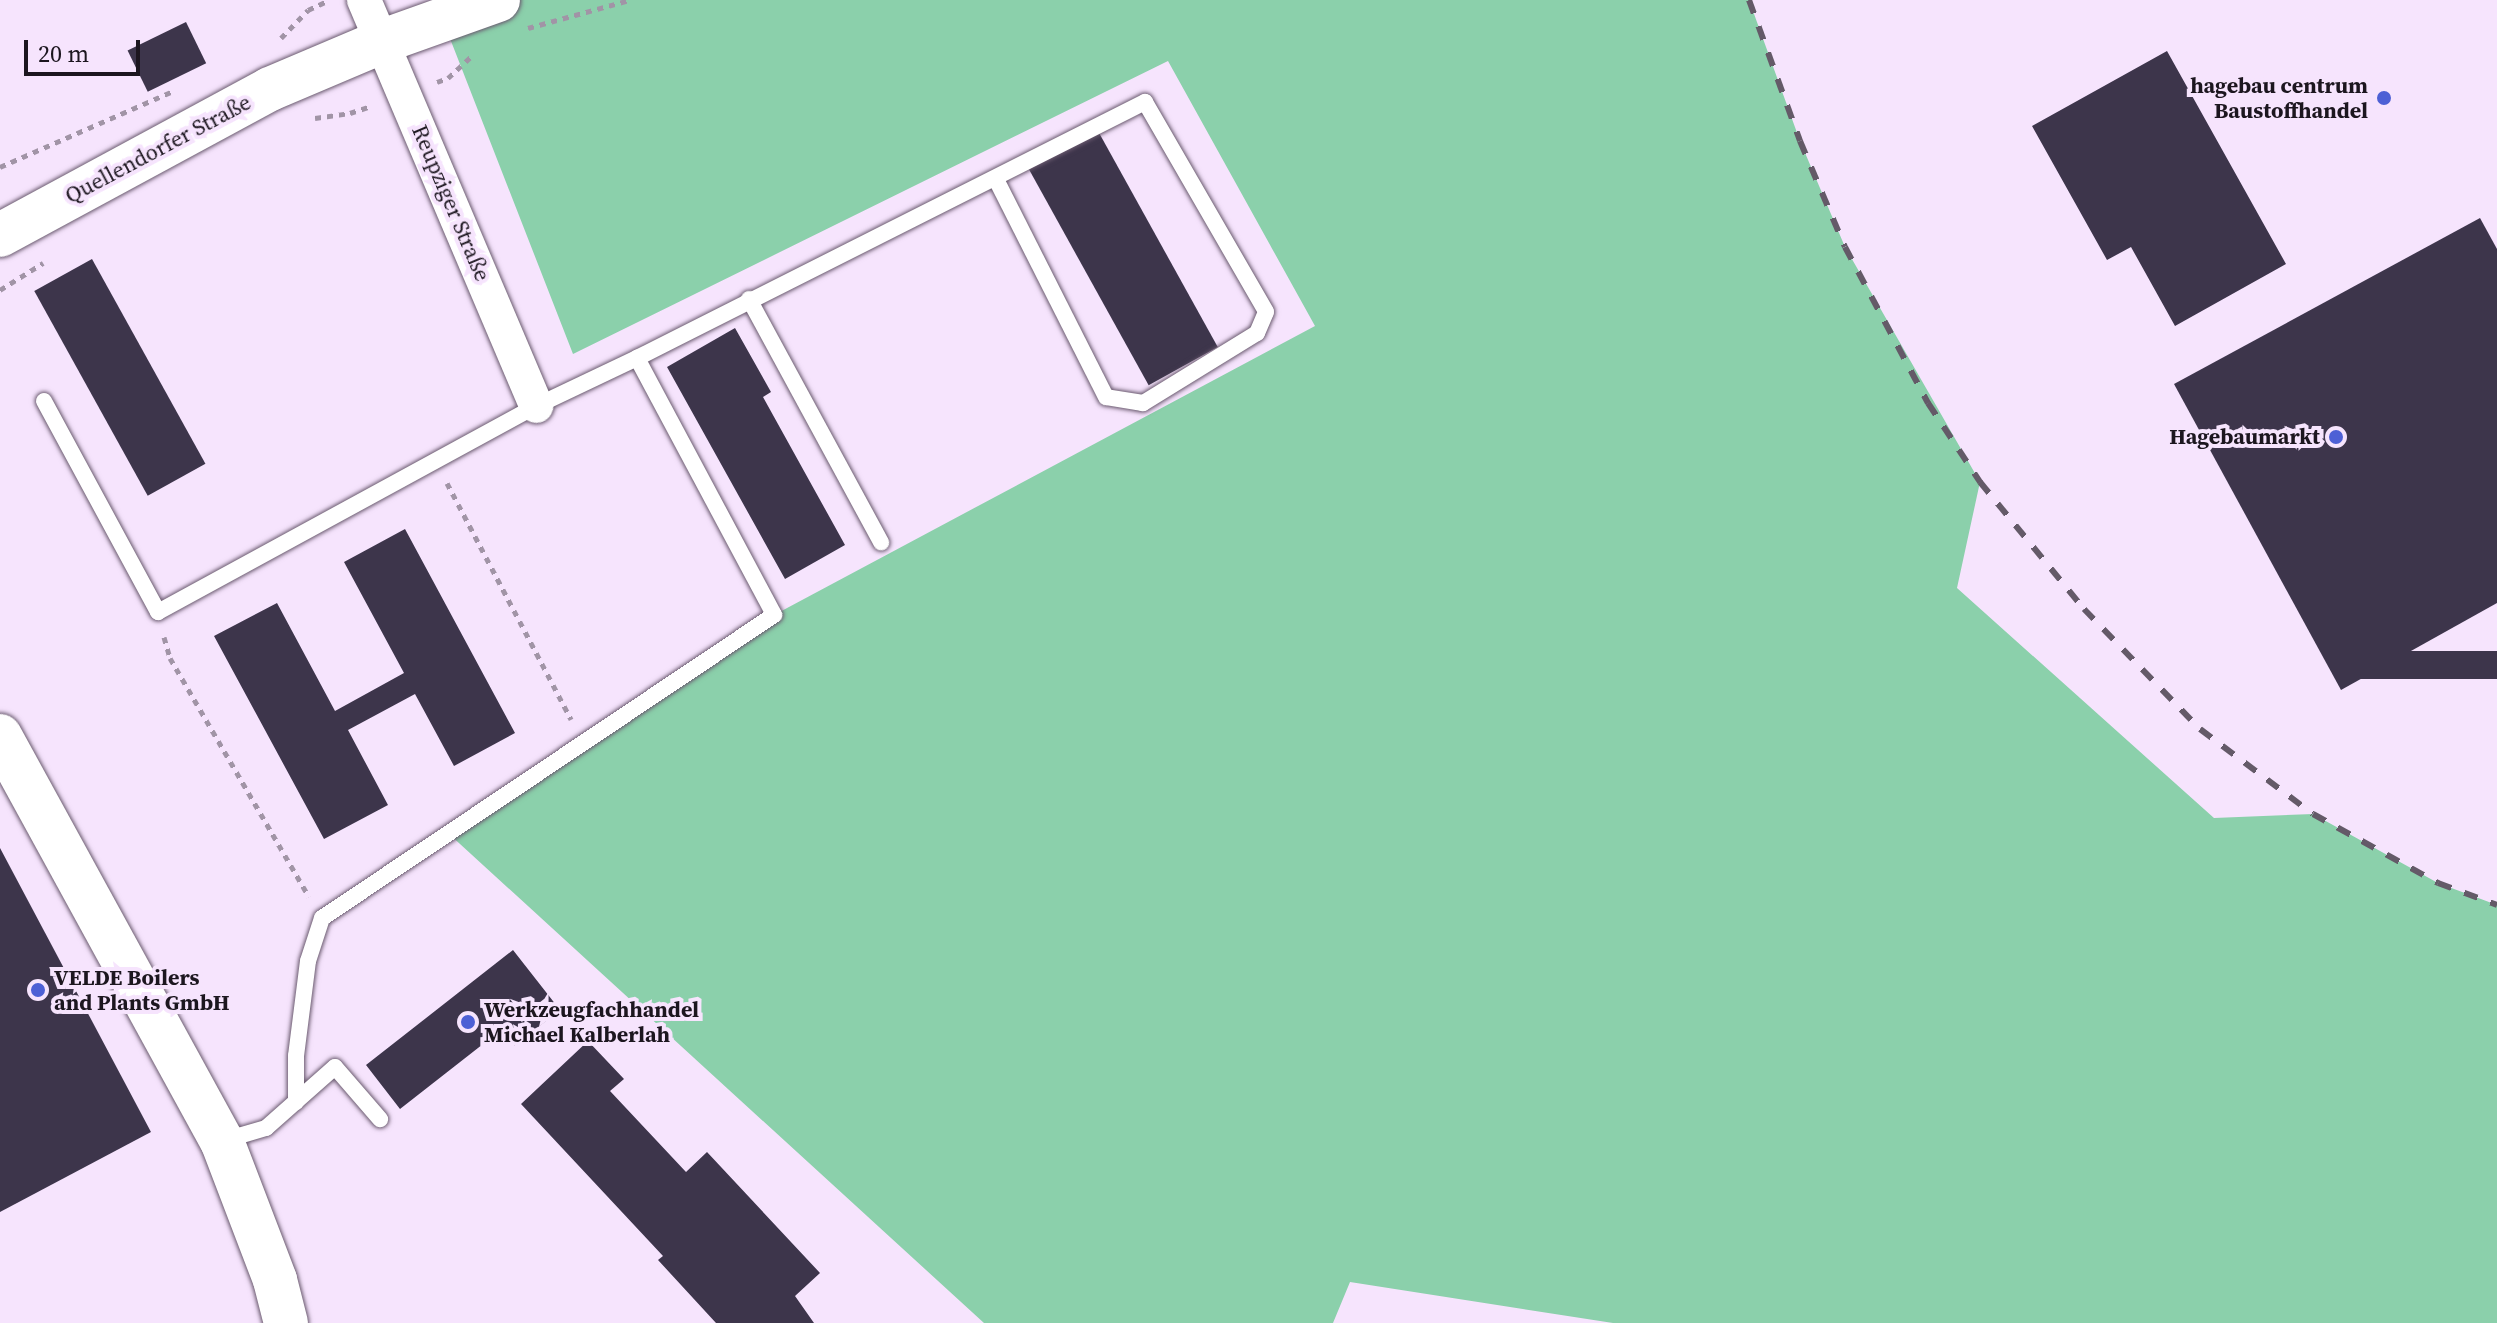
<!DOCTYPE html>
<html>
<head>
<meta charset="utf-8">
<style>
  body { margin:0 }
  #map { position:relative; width:2497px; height:1323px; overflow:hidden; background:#f6e4fd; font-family:"Source Serif 4",serif }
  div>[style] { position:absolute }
  .green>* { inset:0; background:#8bd0ab }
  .building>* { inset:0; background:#3d354b; transform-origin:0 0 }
  .path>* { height:5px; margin-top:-2.5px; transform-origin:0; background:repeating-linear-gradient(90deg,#a194a6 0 6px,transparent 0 12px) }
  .roads { filter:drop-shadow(0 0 2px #6a5a6f) drop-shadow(0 0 2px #6a5a6f) }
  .lane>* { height:16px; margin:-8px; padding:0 8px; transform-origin:8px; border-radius:8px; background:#fff }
  .street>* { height:34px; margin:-17px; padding:0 17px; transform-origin:17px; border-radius:17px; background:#fff }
  .primary>* { height:44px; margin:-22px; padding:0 22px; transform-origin:22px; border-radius:22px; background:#fff }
  .rail>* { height:6px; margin-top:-3px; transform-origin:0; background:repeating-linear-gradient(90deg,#645a68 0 14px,transparent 0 28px) }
  .dots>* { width:22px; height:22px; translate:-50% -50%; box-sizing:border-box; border:4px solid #f6e4fd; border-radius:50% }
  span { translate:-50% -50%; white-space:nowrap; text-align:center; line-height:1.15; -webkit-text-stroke:8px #f6e4fd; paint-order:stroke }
  .poi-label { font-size:22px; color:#1c161f; font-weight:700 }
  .right { translate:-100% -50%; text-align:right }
  .left { translate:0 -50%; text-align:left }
  .street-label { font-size:22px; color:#1c161f }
  .scale { position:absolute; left:24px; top:40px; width:116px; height:36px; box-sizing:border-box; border:4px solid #1c161f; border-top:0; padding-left:10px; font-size:24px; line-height:28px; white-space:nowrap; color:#1c161f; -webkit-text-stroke:6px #f6e4fd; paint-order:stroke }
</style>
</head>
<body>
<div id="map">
  <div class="green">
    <i style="clip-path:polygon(435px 0,1749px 0,1800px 141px,1845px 247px,1980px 482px,1957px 588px,2214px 818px,2313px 814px,2438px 883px,2497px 905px,2497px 1323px,1613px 1323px,1350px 1282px,1333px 1323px,984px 1323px,448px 833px,774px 615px,1315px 326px,1168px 61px,573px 354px)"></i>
  </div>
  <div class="building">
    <i style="left:186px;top:22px;width:46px;height:65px;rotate:64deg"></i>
    <i style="clip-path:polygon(2167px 51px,2286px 264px,2175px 326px,2131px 247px,2107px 260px,2032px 126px)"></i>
    <i style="left:1098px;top:131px;width:247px;height:79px;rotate:61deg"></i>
    <i style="clip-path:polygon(2480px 218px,2497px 249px,2497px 603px,2341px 690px,2174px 384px)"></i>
    <i style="left:92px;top:259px;width:234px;height:66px;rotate:61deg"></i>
    <i style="clip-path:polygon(735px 328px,771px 392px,763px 397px,845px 545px,785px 579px,667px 367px)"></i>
    <i style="clip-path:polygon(405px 529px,515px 733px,454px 766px,415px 694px,348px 730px,388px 805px,324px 839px,214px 636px,277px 603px,335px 711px,404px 673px,344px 562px)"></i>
    <i style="left:2497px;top:651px;width:28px;height:146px;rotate:90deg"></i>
    <i style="clip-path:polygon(0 848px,151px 1132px,0 1212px)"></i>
    <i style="clip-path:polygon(513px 950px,560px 1010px,514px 1046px,501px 1030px,400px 1109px,366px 1065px)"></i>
    <i style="clip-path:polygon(588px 1041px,624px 1079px,610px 1091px,686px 1172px,707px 1152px,820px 1273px,795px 1296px,814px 1323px,716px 1323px,658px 1260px,663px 1256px,521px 1104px)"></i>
  </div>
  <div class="path">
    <i style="left:528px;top:28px;width:106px;rotate:-15.4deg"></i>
    <i style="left:281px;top:38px;width:39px;rotate:-46deg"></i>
    <i style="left:308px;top:10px;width:23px;rotate:-25deg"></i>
    <i style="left:437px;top:82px;width:12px;rotate:-20deg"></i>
    <i style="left:448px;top:78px;width:34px;rotate:-43deg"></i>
    <i style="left:315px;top:118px;width:35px;rotate:-8deg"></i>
    <i style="left:350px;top:113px;width:22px;rotate:-18deg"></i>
    <i style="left:0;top:167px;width:191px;rotate:-23.7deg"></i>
    <i style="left:0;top:290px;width:51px;rotate:-32.1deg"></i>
    <i style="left:447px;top:483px;width:267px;rotate:62.3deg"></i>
    <i style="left:164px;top:637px;width:22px;rotate:74deg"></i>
    <i style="left:170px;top:658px;width:276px;rotate:59.8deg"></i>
  </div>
  <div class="roads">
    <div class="lane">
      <i style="left:749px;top:299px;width:277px;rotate:61.5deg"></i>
      <i style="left:637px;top:358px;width:569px;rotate:-26.75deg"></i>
      <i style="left:1145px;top:102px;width:242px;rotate:60deg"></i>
      <i style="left:1266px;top:312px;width:23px;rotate:113deg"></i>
      <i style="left:1257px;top:333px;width:134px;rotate:148.4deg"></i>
      <i style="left:1143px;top:403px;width:37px;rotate:-171deg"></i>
      <i style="left:1106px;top:397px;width:244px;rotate:-116.8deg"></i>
      <i style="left:44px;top:401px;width:240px;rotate:61.6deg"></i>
      <i style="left:158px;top:612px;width:430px;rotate:-28.6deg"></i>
      <i style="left:536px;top:406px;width:112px;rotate:-25.4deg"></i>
      <i style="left:637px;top:358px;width:291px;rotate:61.9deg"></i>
      <i style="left:774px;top:615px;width:544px;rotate:146.16deg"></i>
      <i style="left:322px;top:918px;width:45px;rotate:108deg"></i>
      <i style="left:308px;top:961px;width:96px;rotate:97.2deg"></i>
      <i style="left:296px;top:1056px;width:46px;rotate:90deg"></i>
      <i style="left:225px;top:1140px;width:43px;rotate:-16.3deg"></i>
      <i style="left:266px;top:1128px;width:92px;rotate:-41.5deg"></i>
      <i style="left:335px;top:1067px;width:69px;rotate:49.1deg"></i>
    </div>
    <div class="street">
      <i style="left:364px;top:0;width:441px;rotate:67deg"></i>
    </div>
    <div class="primary">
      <i style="left:0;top:235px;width:307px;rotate:-28.4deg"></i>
      <i style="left:270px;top:89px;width:123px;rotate:-23deg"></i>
      <i style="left:383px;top:41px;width:122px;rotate:-19.6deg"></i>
      <i style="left:0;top:736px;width:462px;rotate:61.3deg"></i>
      <i style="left:222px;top:1141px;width:149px;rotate:69.1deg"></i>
      <i style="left:275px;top:1280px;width:44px;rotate:75.7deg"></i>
    </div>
  </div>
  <div class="rail">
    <i style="left:1749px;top:0;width:150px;rotate:70.1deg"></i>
    <i style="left:1800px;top:141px;width:115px;rotate:67deg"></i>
    <i style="left:1845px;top:247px;width:177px;rotate:62deg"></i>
    <i style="left:1928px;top:403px;width:95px;rotate:56.6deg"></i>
    <i style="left:1980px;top:482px;width:164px;rotate:50.7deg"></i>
    <i style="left:2084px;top:609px;width:167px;rotate:46deg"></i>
    <i style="left:2200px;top:729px;width:141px;rotate:37deg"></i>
    <i style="left:2313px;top:814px;width:143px;rotate:28.9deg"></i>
    <i style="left:2438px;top:883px;width:63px;rotate:20.4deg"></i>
  </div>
  <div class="dots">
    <i style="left:2384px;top:98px;background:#4d60d5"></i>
    <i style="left:2336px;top:437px;background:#4d60d5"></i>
    <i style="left:38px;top:990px;background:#4d60d5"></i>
    <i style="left:468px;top:1022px;background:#4d60d5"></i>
  </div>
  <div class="poi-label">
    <span class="right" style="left:2368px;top:98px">hagebau centrum<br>Baustoffhandel</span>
    <span class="right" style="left:2320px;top:437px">Hagebaumarkt</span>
    <span class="left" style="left:54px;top:990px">VELDE Boilers<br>and Plants GmbH</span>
    <span class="left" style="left:484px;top:1022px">Werkzeugfachhandel<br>Michael Kalberlah</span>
  </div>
  <div class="street-label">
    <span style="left:158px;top:149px;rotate:-28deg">Quellendorfer Straße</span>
    <span style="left:451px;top:203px;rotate:67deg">Reupziger Straße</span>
  </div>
  <div class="scale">20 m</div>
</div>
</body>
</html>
